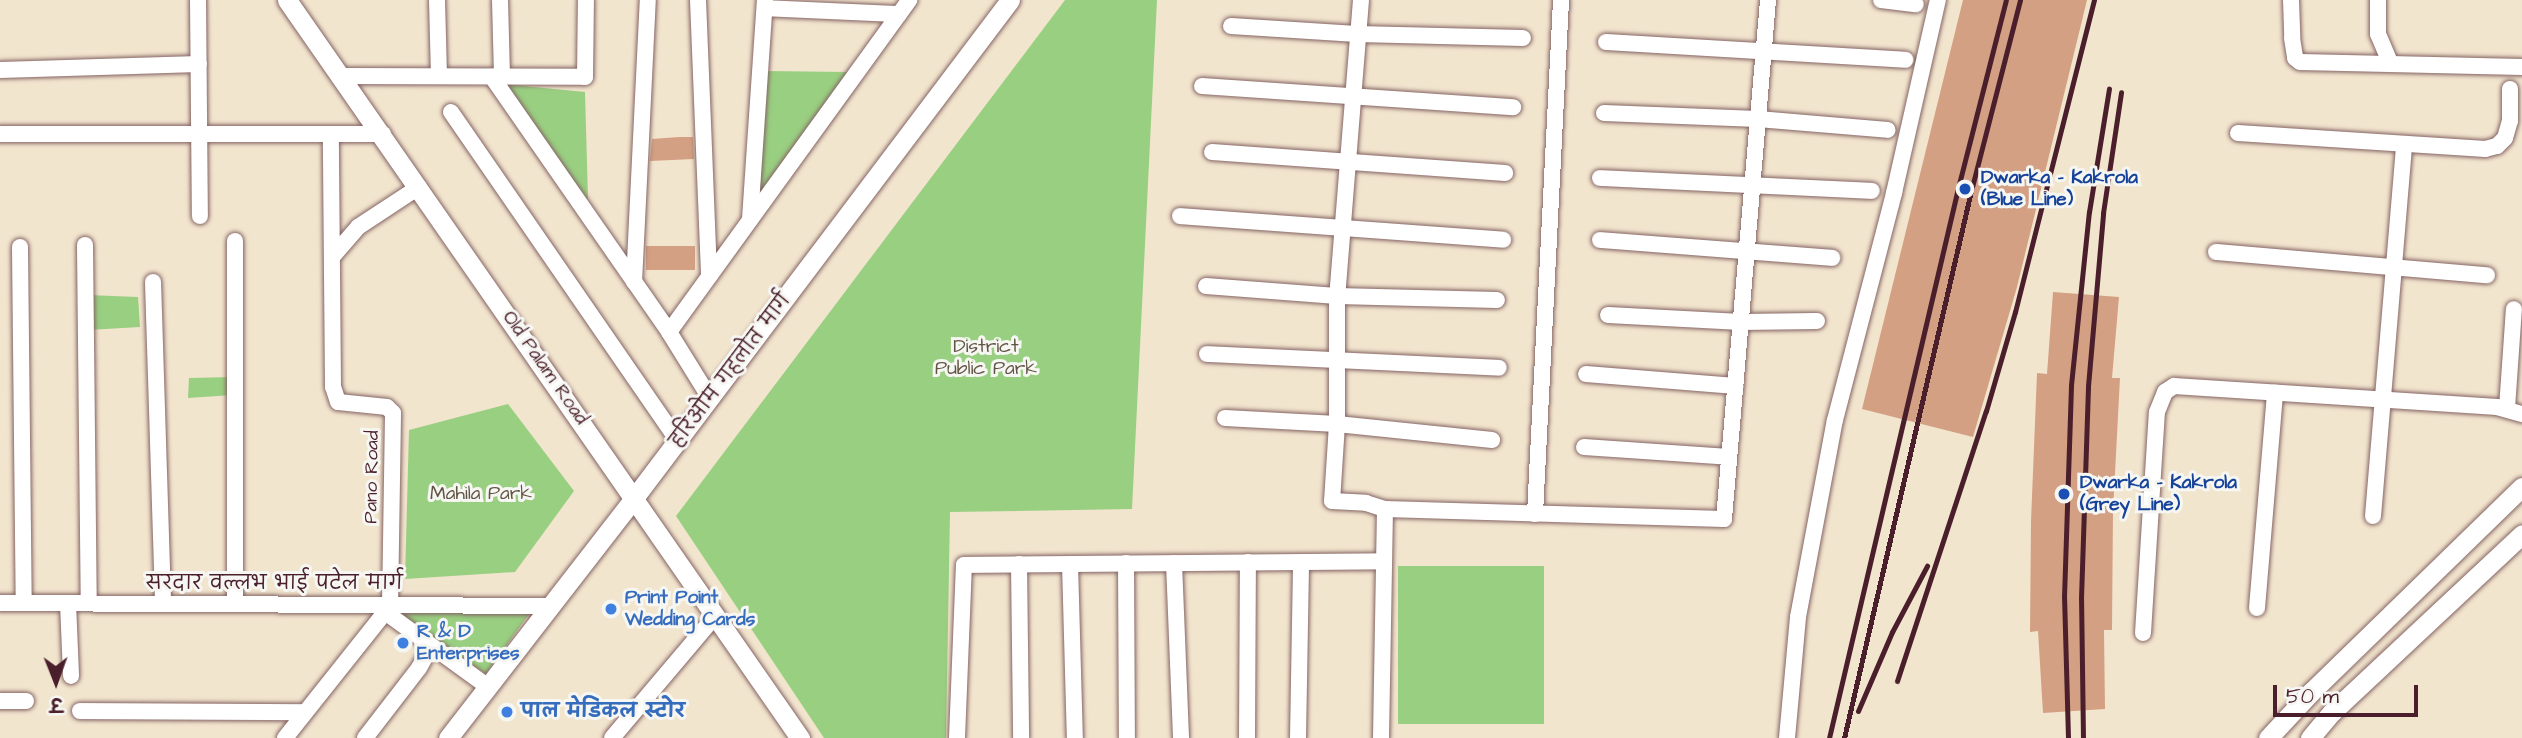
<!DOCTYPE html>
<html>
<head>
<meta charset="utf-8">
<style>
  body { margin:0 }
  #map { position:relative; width:2522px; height:738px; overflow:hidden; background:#f2e5ce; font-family:"Architects Daughter","Playpen Sans Deva",sans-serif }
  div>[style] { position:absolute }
  .green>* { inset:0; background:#99cf81; transform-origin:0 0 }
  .building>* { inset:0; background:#d3a083; transform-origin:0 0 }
  .roads { filter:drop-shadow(0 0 2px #856464) drop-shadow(0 0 2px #856464) }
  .minor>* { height:16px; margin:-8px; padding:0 8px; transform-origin:8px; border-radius:8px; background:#fff }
  .tertiary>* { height:19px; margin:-9.5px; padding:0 9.5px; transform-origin:9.5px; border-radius:9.5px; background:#fff }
  .rail>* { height:5px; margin:-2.5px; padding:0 2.5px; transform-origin:2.5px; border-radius:2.5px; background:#4a1f2b }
  .dots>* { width:19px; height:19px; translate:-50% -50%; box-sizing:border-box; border:4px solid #f6f6f2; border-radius:50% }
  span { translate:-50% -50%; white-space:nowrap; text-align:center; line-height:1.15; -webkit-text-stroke:6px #f6f6f2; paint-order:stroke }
  .transit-label { font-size:19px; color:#164399; font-weight:700 }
  .left { translate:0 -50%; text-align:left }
  .park-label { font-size:19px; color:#625445 }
  .street-label { font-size:19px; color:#4a1f2b }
  .shop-label { font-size:19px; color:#366cbe; font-weight:700 }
  .north { position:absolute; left:21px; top:647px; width:70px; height:70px; -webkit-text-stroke:5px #f6f6f2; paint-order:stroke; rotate:179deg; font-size:19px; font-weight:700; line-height:28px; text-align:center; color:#4a1f2b }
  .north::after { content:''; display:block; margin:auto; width:24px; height:32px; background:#4a1f2b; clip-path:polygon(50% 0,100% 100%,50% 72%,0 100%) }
  .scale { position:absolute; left:2273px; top:685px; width:145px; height:32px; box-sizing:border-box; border:4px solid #4a1f2b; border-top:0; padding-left:9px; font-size:21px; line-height:24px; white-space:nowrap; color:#4a1f2b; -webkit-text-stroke:5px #f6f6f2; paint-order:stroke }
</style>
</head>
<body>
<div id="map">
  <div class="green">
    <i style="clip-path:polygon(1065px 0,1157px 0,1132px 509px,950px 512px,946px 738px,824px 738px,676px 516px)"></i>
    <i style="clip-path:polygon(765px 71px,848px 72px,756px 202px)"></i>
    <i style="clip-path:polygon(503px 84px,585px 92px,588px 200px)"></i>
    <i style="clip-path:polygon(88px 295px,138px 297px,140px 327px,88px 330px)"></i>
    <i style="clip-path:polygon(232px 377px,232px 395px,188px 398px,189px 378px)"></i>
    <i style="clip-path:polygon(508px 404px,574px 491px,515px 572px,405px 579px,409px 430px)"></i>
    <i style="left:1398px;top:566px;width:146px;height:158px"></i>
    <i style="clip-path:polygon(395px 612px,529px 614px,486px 674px)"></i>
  </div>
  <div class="building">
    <i style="clip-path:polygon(1963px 0,2087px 0,2017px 287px,1973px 437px,1862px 409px)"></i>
    <i style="clip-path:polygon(679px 137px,693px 137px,694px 159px,650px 161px,652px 139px)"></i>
    <i style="left:646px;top:246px;width:49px;height:24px"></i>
    <i style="clip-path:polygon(2053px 292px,2119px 297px,2112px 378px,2120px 378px,2113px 511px,2112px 630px,2104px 630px,2105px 709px,2043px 713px,2038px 631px,2030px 632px,2031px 521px,2037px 373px,2047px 374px)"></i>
  </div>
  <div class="roads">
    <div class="minor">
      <i style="left:198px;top:0;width:216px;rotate:89.5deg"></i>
      <i style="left:437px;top:0;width:76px;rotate:88.5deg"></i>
      <i style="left:500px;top:0;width:77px;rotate:88.5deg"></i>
      <i style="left:698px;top:0;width:276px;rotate:87.7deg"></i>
      <i style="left:1361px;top:0;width:297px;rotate:94.6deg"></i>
      <i style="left:1337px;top:296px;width:128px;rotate:90deg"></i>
      <i style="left:1337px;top:424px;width:77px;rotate:93.7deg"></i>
      <i style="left:1332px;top:501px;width:34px;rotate:3deg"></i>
      <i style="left:1366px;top:503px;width:20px;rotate:18deg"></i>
      <i style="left:1385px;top:509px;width:339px;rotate:1.7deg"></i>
      <i style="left:1724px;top:519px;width:521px;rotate:-85.15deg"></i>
      <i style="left:1881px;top:0;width:35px;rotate:7deg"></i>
      <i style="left:2291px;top:0;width:38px;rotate:88deg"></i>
      <i style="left:2292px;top:38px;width:20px;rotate:81deg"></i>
      <i style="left:2295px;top:58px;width:6px;rotate:39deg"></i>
      <i style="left:2300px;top:62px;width:222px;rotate:1.3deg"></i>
      <i style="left:2378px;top:0;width:34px;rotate:90deg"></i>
      <i style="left:2378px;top:34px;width:30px;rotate:67deg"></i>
      <i style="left:765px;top:8px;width:134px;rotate:2.6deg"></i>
      <i style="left:1231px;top:26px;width:126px;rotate:3.6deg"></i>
      <i style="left:1357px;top:34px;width:166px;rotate:1.4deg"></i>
      <i style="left:1606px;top:42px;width:300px;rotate:3.4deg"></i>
      <i style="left:0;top:70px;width:199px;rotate:-1.7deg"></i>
      <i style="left:342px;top:76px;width:243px;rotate:0.2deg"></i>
      <i style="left:585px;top:77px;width:77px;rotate:-89.3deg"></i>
      <i style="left:492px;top:77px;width:310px;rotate:55.2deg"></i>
      <i style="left:669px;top:332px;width:78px;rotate:58.2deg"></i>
      <i style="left:1202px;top:86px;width:312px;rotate:3.9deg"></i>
      <i style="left:451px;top:112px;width:400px;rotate:55.4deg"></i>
      <i style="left:1604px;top:113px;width:154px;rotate:2.2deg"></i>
      <i style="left:1758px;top:119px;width:130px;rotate:4.8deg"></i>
      <i style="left:2238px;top:133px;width:248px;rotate:3.7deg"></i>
      <i style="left:2485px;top:149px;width:12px;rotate:-14deg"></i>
      <i style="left:2497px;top:146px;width:11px;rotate:-45deg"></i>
      <i style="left:2505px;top:138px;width:18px;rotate:-74deg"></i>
      <i style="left:2510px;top:121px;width:32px;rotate:-90deg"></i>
      <i style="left:0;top:134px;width:383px"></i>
      <i style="left:1212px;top:152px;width:294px;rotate:4.1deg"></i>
      <i style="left:1600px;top:178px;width:272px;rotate:2.7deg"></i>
      <i style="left:1180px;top:216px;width:324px;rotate:4.2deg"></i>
      <i style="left:750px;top:219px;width:220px;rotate:-86.1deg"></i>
      <i style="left:1600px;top:240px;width:233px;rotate:4.4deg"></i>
      <i style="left:235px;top:241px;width:363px;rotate:90deg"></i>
      <i style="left:85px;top:245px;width:358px;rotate:89.4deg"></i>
      <i style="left:20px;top:247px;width:356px;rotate:89.4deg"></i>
      <i style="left:2216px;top:252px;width:272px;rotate:4.9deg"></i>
      <i style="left:333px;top:256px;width:38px;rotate:-49deg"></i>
      <i style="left:358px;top:227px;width:73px;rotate:-33.3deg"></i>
      <i style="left:153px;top:282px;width:322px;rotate:88.2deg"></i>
      <i style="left:634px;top:282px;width:282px;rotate:-87.2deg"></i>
      <i style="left:1206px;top:286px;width:131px;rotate:4.4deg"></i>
      <i style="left:1337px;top:296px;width:160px;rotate:1.4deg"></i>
      <i style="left:1608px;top:315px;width:133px;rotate:3deg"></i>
      <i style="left:1741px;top:322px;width:76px;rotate:-0.8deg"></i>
      <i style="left:669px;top:332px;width:410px;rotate:-54.1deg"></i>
      <i style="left:1207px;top:354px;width:292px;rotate:2.7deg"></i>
      <i style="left:1586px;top:374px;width:150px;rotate:4.6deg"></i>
      <i style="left:2507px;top:408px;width:99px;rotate:-86deg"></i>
      <i style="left:1225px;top:418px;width:112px;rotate:3.1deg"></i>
      <i style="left:1337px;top:424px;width:156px;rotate:5.9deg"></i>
      <i style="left:1584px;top:447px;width:145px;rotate:3.9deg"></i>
      <i style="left:1535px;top:514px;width:515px;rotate:-87.1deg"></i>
      <i style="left:2373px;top:516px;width:372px;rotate:-85.2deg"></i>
      <i style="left:1126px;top:563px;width:175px;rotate:89.7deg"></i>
      <i style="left:1174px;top:563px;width:175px;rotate:87.7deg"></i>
      <i style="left:1019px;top:564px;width:174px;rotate:89.3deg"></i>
      <i style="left:1070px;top:564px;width:174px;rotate:88.4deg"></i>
      <i style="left:0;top:603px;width:548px;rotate:0.31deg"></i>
      <i style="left:68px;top:603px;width:73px;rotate:87.6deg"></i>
      <i style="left:2257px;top:608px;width:216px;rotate:-85.2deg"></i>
      <i style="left:385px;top:612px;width:126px;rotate:36deg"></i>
      <i style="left:2143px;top:633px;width:221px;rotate:-86.4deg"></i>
      <i style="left:2157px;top:412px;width:22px;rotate:-68deg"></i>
      <i style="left:2165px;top:392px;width:11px;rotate:-34deg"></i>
      <i style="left:2174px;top:386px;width:324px;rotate:3.7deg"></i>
      <i style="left:2497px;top:407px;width:26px;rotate:16deg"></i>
      <i style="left:0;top:701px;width:26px"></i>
      <i style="left:80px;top:711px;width:224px;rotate:0.3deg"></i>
      <i style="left:285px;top:738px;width:169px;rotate:-51.5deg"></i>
      <i style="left:390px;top:606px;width:193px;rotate:-89.1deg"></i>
      <i style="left:393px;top:413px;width:8px;rotate:-135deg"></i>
      <i style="left:387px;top:407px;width:49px;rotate:-174.2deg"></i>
      <i style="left:338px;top:402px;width:16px;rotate:-108deg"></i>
      <i style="left:333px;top:387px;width:253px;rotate:-90.5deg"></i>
      <i style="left:365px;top:738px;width:88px;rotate:-52.4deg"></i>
      <i style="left:419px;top:668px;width:25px;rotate:-61deg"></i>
      <i style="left:612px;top:738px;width:160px;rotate:-49.8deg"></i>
      <i style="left:957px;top:738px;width:173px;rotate:-87.7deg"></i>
      <i style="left:964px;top:565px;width:420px;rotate:-0.5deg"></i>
      <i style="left:1247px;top:738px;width:176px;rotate:-89.7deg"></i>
      <i style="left:1298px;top:738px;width:176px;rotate:-89deg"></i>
      <i style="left:1381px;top:738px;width:229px;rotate:-89deg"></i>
      <i style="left:1787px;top:738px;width:121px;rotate:-84.8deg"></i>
      <i style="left:1798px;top:617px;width:200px;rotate:-79.4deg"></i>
      <i style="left:1835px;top:420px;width:235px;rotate:-75.4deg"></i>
      <i style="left:1894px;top:193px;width:198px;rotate:-77.2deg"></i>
    </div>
    <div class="tertiary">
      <i style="left:287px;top:0;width:899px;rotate:55.2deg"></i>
      <i style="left:448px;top:738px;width:304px;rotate:-52.2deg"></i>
      <i style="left:634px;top:498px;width:624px;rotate:-52.95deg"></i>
      <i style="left:2268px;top:738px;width:63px;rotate:-46.9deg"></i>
      <i style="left:2311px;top:692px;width:294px;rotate:-44.2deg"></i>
      <i style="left:2310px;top:738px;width:34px;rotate:-50deg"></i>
      <i style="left:2332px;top:712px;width:260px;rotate:-43.1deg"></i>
    </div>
  </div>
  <div class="rail">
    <i style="left:1897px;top:681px;width:284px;rotate:-71.8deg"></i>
    <i style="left:1986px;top:411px;width:103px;rotate:-73.7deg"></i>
    <i style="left:2015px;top:312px;width:322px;rotate:-75.8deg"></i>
    <i style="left:1858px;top:711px;width:86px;rotate:-66.7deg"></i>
    <i style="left:1892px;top:632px;width:75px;rotate:-62.1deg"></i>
    <i style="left:1829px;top:738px;width:565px;rotate:-76.8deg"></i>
    <i style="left:1958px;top:188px;width:194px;rotate:-75.7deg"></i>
    <i style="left:1844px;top:738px;width:562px;rotate:-76.93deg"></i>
    <i style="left:1971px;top:191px;width:197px;rotate:-75.6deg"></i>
    <i style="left:2068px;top:738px;width:141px;rotate:-91.6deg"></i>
    <i style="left:2064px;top:597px;width:212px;rotate:-88.1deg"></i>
    <i style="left:2071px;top:385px;width:174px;rotate:-84.1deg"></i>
    <i style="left:2089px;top:212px;width:125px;rotate:-80.8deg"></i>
    <i style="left:2083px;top:738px;width:140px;rotate:-90.8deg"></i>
    <i style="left:2081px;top:598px;width:212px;rotate:-88.1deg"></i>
    <i style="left:2088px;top:386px;width:174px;rotate:-85deg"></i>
    <i style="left:2103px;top:213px;width:122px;rotate:-81.5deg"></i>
  </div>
  <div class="dots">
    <i style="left:1965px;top:189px;background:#1a4fb4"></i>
    <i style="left:2064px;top:494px;background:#1a4fb4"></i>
    <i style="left:611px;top:609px;background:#3f7fe0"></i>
    <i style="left:403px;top:643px;background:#3f7fe0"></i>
    <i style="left:507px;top:712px;background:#3f7fe0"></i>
  </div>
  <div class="transit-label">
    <span class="left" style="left:1981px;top:189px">Dwarka - Kakrola<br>(Blue Line)</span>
    <span class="left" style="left:2080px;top:494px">Dwarka - Kakrola<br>(Grey Line)</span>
  </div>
  <div class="park-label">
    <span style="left:986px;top:358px">District<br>Public Park</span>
    <span style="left:481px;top:494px">Mahila Park</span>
  </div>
  <div class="street-label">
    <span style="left:545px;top:368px;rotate:55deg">Old Palam Road</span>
    <span style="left:731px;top:371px;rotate:-53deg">हरिओम गहलोत मार्ग</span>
    <span style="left:372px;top:477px;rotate:-89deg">Pano Road</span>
    <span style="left:274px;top:584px">सरदार वल्लभ भाई पटेल मार्ग</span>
  </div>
  <div class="shop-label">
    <span class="left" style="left:625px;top:609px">Print Point<br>Wedding Cards</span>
    <span class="left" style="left:417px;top:643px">R &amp; D<br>Enterprises</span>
    <span class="left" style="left:521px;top:712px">पाल मेडिकल स्टोर</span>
  </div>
  <div class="north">उ</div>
  <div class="scale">50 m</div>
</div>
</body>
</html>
